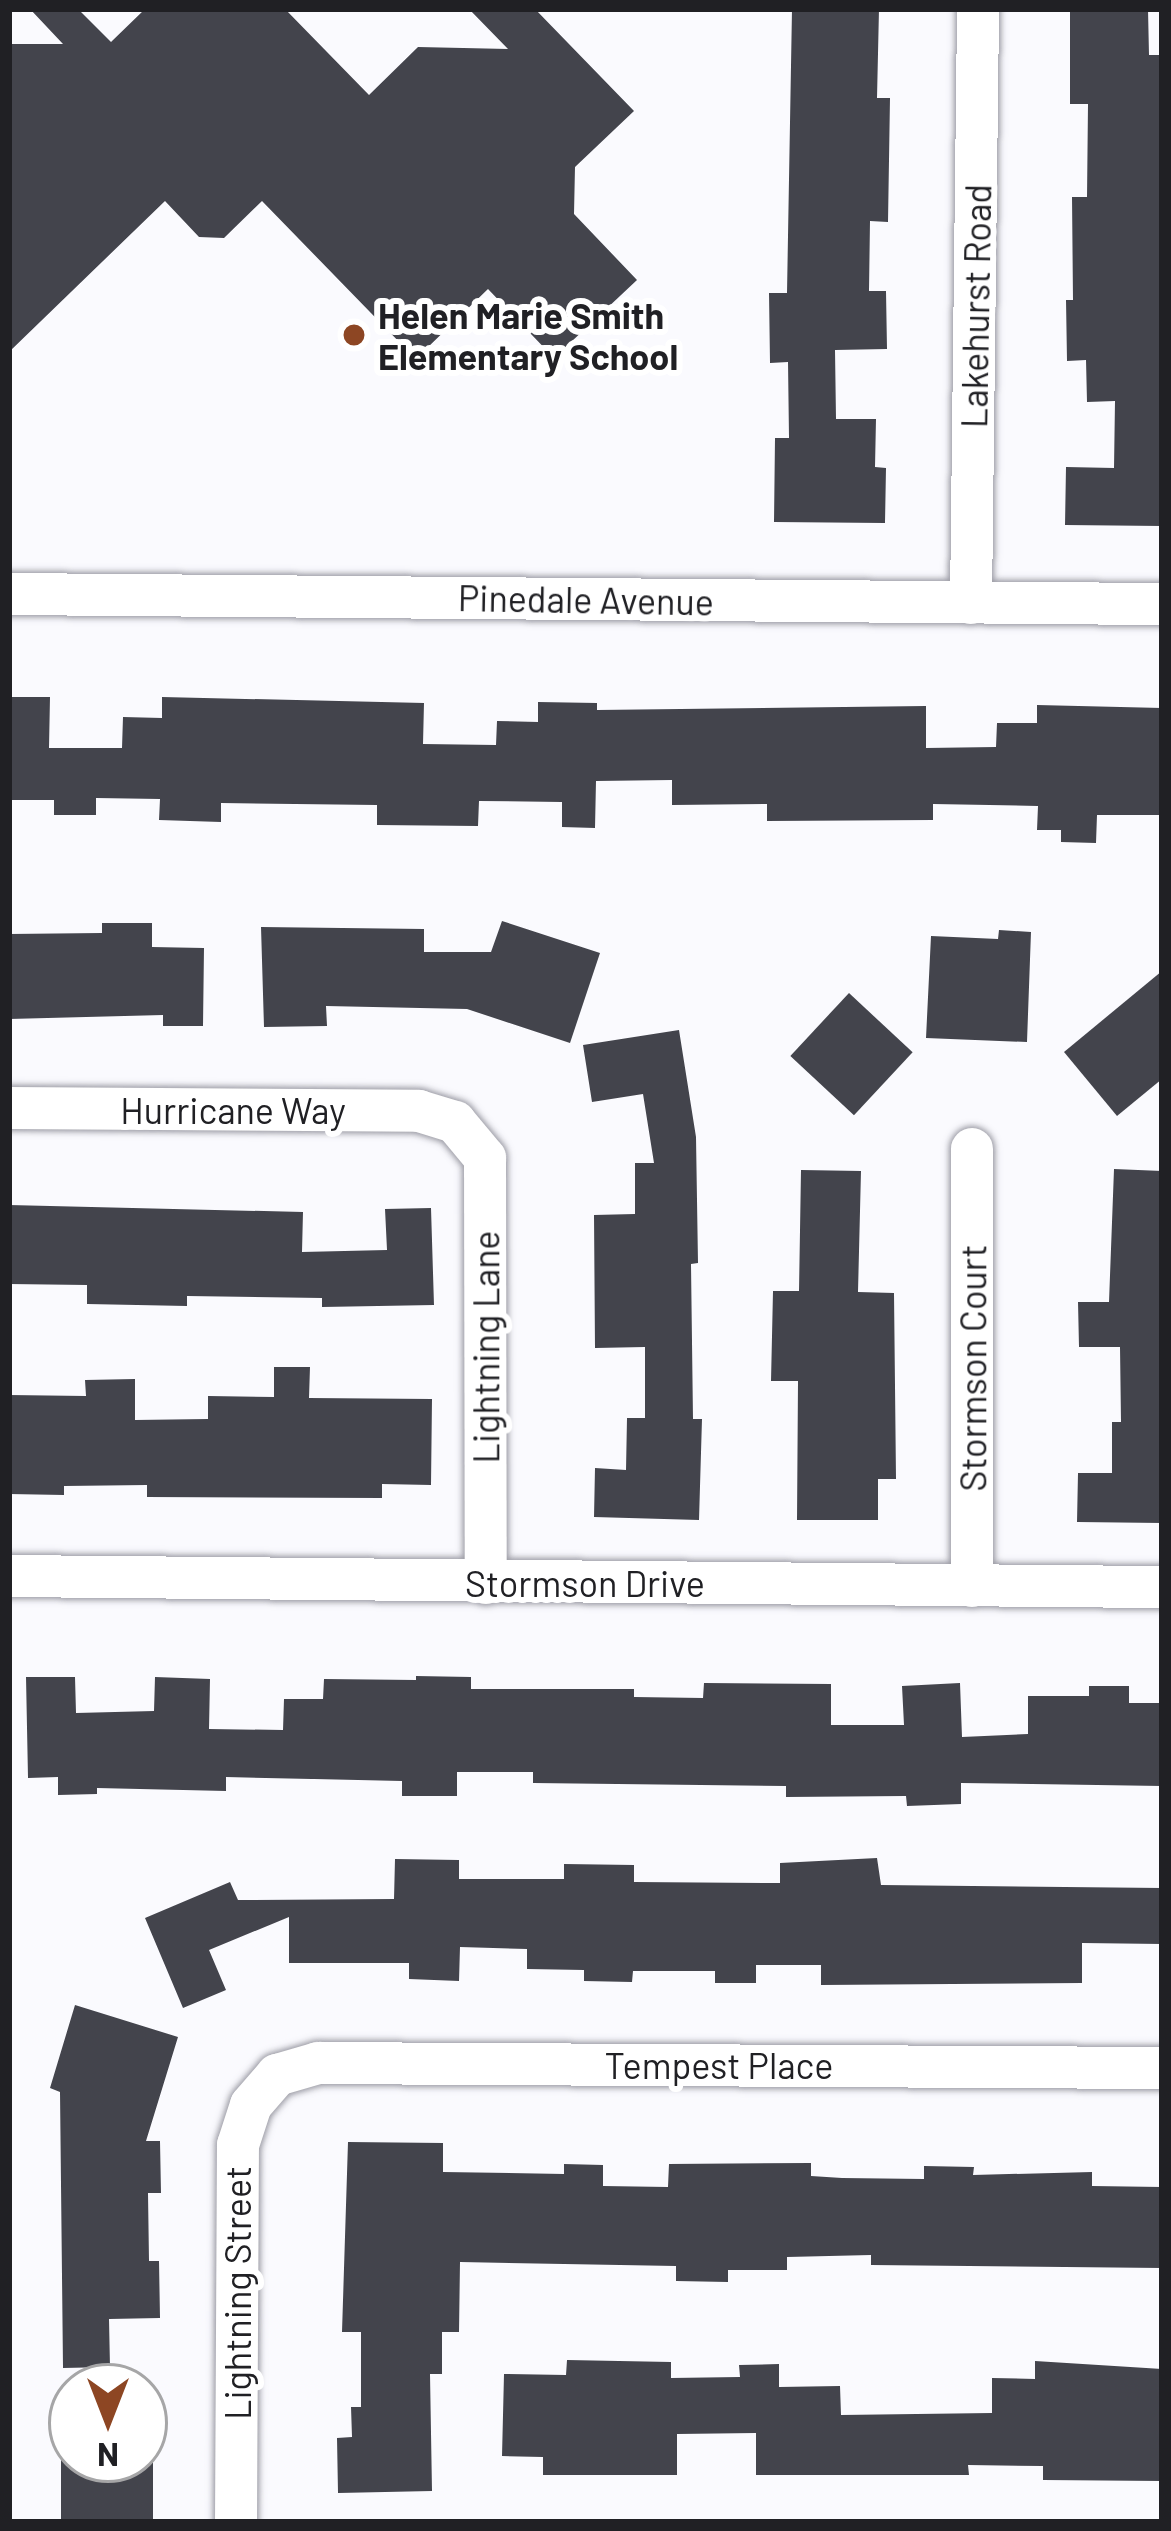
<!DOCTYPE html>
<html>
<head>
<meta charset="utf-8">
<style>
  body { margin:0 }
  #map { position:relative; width:1171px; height:2531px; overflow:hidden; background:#fafafe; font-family:Barlow,sans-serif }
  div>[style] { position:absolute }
  .building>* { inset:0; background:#43444c; transform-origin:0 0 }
  .roads { filter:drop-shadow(0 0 3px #9d9da6) drop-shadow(0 0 3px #9d9da6) }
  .street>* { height:42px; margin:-21px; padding:0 21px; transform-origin:21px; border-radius:21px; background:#fff }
  .dots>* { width:33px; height:33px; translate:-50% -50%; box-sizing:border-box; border:6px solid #fff; border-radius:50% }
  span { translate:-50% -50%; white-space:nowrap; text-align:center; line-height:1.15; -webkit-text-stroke:12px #fff; paint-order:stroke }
  .street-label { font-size:36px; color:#202024 }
  .poi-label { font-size:36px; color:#202024; font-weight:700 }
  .left { translate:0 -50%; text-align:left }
  .frame { position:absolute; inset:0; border:12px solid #202024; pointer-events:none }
  .north { position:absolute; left:48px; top:2363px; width:120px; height:120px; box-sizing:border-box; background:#fff; border:3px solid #a6a6a7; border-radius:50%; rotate:180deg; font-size:33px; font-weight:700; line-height:48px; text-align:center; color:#202024 }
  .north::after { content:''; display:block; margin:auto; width:42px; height:54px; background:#8d4623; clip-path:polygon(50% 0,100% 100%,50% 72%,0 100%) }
</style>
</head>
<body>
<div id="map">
  <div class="building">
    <i style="clip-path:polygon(30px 9px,78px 9px,111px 42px,145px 9px,285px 9px,369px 95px,418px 47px,508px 49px,469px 9px,535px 9px,634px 111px,575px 167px,574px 214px,637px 280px,554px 358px,488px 289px,426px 349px,406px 349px,262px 201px,224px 238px,199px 237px,165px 201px,9px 352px,9px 44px,63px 44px)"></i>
    <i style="clip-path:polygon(792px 9px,879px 9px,877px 98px,890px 98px,888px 222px,870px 221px,869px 291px,886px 291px,887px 349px,835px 350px,836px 419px,876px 419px,875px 467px,886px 468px,885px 523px,774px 522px,775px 438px,789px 438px,788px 362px,770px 363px,769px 293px,787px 293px)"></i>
    <i style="clip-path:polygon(1070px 9px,1148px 9px,1149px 55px,1162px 55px,1162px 526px,1065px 525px,1066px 467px,1114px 468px,1115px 401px,1087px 402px,1086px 360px,1067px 361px,1066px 300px,1073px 300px,1072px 197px,1087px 197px,1088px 104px,1070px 104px)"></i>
    <i style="clip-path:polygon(9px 697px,50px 697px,49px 748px,122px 748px,123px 717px,162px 718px,162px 697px,424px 703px,423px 744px,496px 745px,497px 721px,538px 722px,538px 702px,597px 703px,597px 710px,926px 706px,926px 748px,996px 747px,997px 723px,1037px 723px,1037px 705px,1162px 708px,1162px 815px,1097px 815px,1096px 843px,1061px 842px,1061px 830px,1037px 830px,1038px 806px,933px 804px,933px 820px,767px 821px,767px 804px,672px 805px,672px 780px,596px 781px,595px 828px,562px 827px,562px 802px,479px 801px,478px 826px,377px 825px,377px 805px,221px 803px,221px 822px,159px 820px,160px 799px,96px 798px,96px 815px,54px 815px,54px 800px,9px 800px)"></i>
    <i style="clip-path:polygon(502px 921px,600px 953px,570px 1043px,467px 1009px,326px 1006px,327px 1026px,264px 1027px,261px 927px,424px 929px,424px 952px,491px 952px)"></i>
    <i style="clip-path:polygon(102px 923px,152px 923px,152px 947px,204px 948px,203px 1026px,163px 1026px,163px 1015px,9px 1019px,9px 934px,102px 933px)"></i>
    <i style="clip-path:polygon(999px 930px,1031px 932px,1027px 1042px,926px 1038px,931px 936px,998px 939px)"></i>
    <i style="clip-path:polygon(1162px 971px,1162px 1079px,1117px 1116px,1064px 1052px)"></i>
    <i style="left:849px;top:993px;width:87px;height:86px;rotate:43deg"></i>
    <i style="clip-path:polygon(679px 1030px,696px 1137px,698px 1263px,691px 1264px,693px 1419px,702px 1419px,699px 1520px,594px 1517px,595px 1468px,626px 1470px,627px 1418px,645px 1418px,645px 1347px,595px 1348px,594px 1215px,635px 1214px,635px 1163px,654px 1163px,643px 1094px,592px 1102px,583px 1045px)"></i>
    <i style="clip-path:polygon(1114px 1169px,1162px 1171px,1162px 1523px,1077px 1522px,1078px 1473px,1112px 1473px,1112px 1422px,1121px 1422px,1120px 1347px,1079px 1347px,1078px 1302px,1109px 1302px)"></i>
    <i style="clip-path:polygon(801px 1170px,861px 1171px,858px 1292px,894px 1293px,896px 1479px,878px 1479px,878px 1520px,797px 1520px,798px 1381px,771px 1381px,773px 1291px,799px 1291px)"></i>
    <i style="clip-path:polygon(9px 1205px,303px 1212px,302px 1252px,387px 1250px,385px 1209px,431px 1208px,434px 1305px,322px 1307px,322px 1298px,187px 1296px,187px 1306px,87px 1304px,87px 1285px,9px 1284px)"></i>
    <i style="clip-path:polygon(274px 1367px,310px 1367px,309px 1398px,432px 1399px,431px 1485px,382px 1484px,382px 1498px,147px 1497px,147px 1485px,64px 1486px,64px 1495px,9px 1494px,9px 1395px,86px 1396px,85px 1380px,135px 1379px,135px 1420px,208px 1419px,208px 1396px,274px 1397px)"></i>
    <i style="clip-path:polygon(416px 1676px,471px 1677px,471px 1689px,634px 1689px,634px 1697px,703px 1698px,704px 1683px,831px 1684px,831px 1725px,904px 1725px,902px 1686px,960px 1683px,962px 1737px,1028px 1734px,1028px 1696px,1089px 1696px,1089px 1686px,1129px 1686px,1129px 1703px,1162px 1703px,1162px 1786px,961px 1783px,961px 1804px,907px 1806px,906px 1796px,786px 1797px,786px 1786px,533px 1783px,533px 1772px,457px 1772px,457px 1796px,402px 1796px,402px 1781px,226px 1777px,226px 1791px,97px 1788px,97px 1794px,58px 1795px,58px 1777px,28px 1778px,26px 1677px,75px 1677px,76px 1713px,154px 1711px,155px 1677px,210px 1679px,209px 1729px,283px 1730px,284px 1699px,323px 1699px,324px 1679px,416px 1680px)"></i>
    <i style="clip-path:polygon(877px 1858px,881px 1885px,1162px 1888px,1162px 1944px,1082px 1943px,1082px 1983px,821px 1985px,821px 1965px,756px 1965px,756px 1983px,715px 1983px,715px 1971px,633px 1971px,632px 1982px,584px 1981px,584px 1970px,527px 1969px,527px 1949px,460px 1947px,459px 1981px,409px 1979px,409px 1963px,289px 1963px,289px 1917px,209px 1950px,226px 1990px,183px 2008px,145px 1918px,230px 1882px,238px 1900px,394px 1899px,395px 1859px,459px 1860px,459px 1879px,564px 1879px,564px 1864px,634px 1865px,634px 1882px,780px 1883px,780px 1863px)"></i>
    <i style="clip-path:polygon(75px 2005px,178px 2037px,146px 2141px,160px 2141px,161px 2193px,148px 2193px,149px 2261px,159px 2261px,160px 2318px,109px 2319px,110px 2367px,63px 2368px,60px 2092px,50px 2088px)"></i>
    <i style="clip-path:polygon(348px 2142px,443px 2143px,443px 2172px,564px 2174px,564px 2164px,603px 2165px,603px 2186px,668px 2187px,669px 2164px,811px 2163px,811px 2176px,842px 2178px,924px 2179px,924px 2166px,974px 2167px,973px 2175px,1092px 2172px,1092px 2186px,1162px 2187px,1162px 2268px,871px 2265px,871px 2255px,787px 2257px,787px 2270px,728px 2270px,728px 2282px,676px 2281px,676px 2266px,460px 2262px,459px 2332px,442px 2332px,442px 2374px,430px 2374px,432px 2491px,338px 2493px,337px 2438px,352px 2437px,351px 2407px,361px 2407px,361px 2332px,342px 2332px)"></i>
    <i style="clip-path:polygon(567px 2360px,671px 2362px,671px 2378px,740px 2377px,739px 2365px,779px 2364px,779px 2387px,840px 2386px,841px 2415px,992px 2413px,992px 2378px,1035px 2379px,1035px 2361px,1162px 2369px,1162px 2481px,1043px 2480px,1043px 2466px,968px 2465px,969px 2475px,756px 2475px,756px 2433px,677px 2434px,677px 2475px,543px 2475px,543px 2457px,502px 2456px,504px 2374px,566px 2375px)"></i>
    <i style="left:61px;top:2459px;width:92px;height:63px"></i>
  </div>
  <div class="roads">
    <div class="street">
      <i style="left:9px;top:594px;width:1153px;rotate:0.5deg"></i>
      <i style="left:971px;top:603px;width:594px;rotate:-89.32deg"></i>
      <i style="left:9px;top:1108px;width:410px;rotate:0.4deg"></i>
      <i style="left:419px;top:1111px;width:38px;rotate:17deg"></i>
      <i style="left:455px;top:1122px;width:47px;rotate:50.2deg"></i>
      <i style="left:485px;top:1158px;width:425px;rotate:89.9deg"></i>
      <i style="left:972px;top:1149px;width:437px;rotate:90deg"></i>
      <i style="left:9px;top:1576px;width:1153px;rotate:0.55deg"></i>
      <i style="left:236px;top:2522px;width:377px;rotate:-89.7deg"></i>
      <i style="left:238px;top:2145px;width:42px;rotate:-72deg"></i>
      <i style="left:251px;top:2105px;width:40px;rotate:-49deg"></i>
      <i style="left:277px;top:2075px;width:43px;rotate:-16.3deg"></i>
      <i style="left:318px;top:2063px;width:844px;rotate:0.34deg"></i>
    </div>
  </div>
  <div class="dots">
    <i style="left:354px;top:335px;background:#8d4623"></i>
  </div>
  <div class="street-label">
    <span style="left:975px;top:306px;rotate:-89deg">Lakehurst Road</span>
    <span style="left:586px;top:599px;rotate:1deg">Pinedale Avenue</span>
    <span style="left:233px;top:1110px">Hurricane Way</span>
    <span style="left:485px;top:1347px;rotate:-90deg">Lightning Lane</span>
    <span style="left:972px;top:1368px;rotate:-90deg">Stormson Court</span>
    <span style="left:585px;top:1583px">Stormson Drive</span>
    <span style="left:719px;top:2065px">Tempest Place</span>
    <span style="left:237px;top:2293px;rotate:-90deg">Lightning Street</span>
  </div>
  <div class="poi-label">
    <span class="left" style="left:378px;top:335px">Helen Marie Smith<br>Elementary School</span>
  </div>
  <div class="frame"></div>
  <div class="north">N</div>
</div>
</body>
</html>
